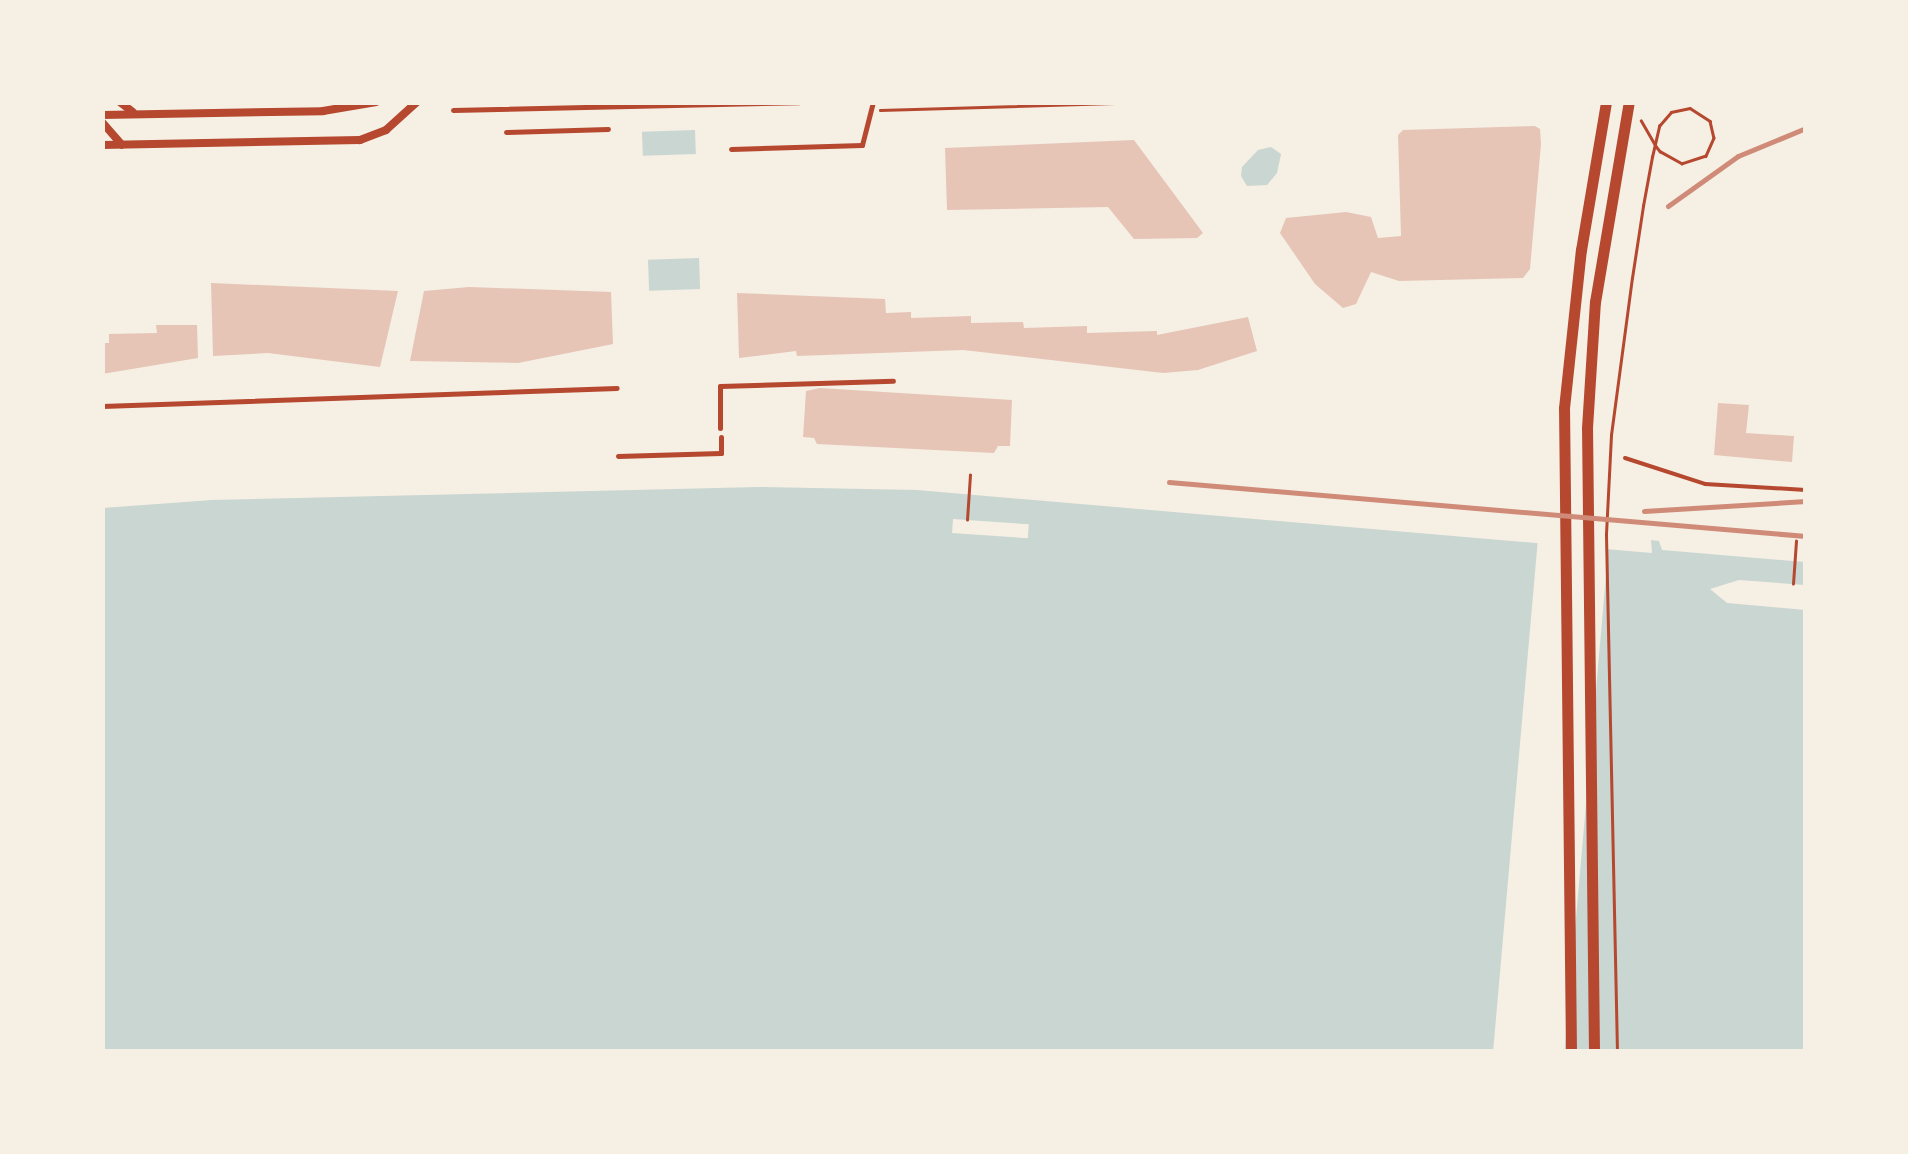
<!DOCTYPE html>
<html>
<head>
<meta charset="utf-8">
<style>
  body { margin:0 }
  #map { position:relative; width:1908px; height:1154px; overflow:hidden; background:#f6efe4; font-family:"IBM Plex Sans",sans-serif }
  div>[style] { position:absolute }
  .water>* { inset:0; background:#c9d6d2; transform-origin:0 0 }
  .pier>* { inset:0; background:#f6efe4; transform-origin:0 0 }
  .building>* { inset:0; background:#e6c5b7 }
  .path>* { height:2.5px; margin:-1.25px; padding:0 1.25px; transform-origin:1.25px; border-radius:1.25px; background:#b5482f }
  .service>* { height:4px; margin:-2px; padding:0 2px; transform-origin:2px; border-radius:2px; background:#b5482f }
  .pedestrian>* { height:5px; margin:-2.5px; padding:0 2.5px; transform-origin:2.5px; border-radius:2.5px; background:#b5482f }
  .minor>* { height:8px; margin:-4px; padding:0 4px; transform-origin:4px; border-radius:4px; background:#b5482f }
  .primary>* { height:11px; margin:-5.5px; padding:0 5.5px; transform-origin:5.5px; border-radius:5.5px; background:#b5482f }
  .rail>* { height:5px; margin:-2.5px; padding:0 2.5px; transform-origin:2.5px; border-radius:2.5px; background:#cf8b77 }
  span { translate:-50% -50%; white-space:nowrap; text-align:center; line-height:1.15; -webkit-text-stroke:8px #f6efe4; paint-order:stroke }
  .frame { position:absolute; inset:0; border:105px solid #f6efe4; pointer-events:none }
</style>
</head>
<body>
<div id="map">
  <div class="water">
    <i style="left:695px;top:130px;width:24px;height:53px;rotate:88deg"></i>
    <i style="clip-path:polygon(1271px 147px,1281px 154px,1277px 173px,1267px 185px,1247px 186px,1241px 176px,1242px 167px,1258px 150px)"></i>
    <i style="left:699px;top:258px;width:31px;height:51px;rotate:88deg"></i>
    <i style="clip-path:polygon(759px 487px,917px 490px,1652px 553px,1651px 540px,1659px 541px,1662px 550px,1805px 562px,1805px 1051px,103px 1052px,103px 508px,212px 500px)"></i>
  </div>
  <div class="pier">
    <i style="left:953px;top:519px;width:76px;height:14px;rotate:4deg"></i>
    <i style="left:1538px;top:538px;width:71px;height:513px;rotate:5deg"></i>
    <i style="clip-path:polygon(1739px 580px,1805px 585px,1805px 610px,1727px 603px,1710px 589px)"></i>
  </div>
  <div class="building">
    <i style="clip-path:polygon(1535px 126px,1540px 129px,1541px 144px,1530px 269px,1523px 278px,1399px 281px,1371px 272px,1356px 304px,1343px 308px,1315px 284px,1280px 233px,1286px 218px,1346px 212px,1371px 217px,1378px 238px,1401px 236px,1398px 135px,1403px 130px)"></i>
    <i style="clip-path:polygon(1134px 140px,1203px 233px,1197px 238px,1134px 239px,1108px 207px,947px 210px,945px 148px)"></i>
    <i style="clip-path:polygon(211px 283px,398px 291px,380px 367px,268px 353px,213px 356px)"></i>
    <i style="clip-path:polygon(469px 287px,611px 292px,613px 344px,518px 363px,410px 361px,424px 291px)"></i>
    <i style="clip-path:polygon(737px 293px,885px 299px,886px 313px,911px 312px,911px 318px,971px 316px,971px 323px,1023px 322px,1024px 328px,1087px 326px,1087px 333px,1157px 331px,1157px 335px,1248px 317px,1257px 351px,1198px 370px,1163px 373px,963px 350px,797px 356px,796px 351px,739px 358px)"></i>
    <i style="clip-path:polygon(156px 325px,197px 325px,198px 358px,102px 374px,102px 343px,109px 343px,109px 334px,157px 333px)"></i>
    <i style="clip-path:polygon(820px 388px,1012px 400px,1010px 446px,998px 446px,994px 453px,817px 444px,814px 438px,803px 437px,806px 391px)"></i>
    <i style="clip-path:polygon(1718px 403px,1749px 405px,1746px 433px,1794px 436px,1792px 462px,1714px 455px)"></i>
  </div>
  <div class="path">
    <i style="left:880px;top:110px;width:268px;rotate:-1.7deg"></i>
    <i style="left:967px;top:520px;width:45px;rotate:-86.2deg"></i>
    <i style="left:1793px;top:584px;width:43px;rotate:-86deg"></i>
    <i style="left:1617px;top:1052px;width:518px;rotate:-91.22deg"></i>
    <i style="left:1606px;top:534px;width:99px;rotate:-87.1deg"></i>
    <i style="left:1611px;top:435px;width:158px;rotate:-82.4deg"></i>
    <i style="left:1632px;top:278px;width:73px;rotate:-81.3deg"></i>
    <i style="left:1643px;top:206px;width:50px;rotate:-79.6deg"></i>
    <i style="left:1652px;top:157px;width:32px;rotate:-77deg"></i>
    <i style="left:1659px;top:126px;width:18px;rotate:-49deg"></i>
    <i style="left:1671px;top:112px;width:19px;rotate:-12deg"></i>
    <i style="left:1690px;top:108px;width:24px;rotate:33deg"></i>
    <i style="left:1710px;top:121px;width:17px;rotate:77deg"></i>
    <i style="left:1714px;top:138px;width:20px;rotate:114deg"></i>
    <i style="left:1706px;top:156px;width:25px;rotate:162deg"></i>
    <i style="left:1682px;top:164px;width:25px;rotate:-151deg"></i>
    <i style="left:1660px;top:152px;width:6px;rotate:-129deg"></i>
    <i style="left:1656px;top:147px;width:30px;rotate:-120deg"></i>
  </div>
  <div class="service">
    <i style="left:1625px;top:458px;width:84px;rotate:18deg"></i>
    <i style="left:1705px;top:484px;width:101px;rotate:3.4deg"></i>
  </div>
  <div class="pedestrian">
    <i style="left:453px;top:110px;width:346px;rotate:-1.3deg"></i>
    <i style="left:506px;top:132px;width:102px;rotate:-1.7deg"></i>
    <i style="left:731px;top:149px;width:131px;rotate:-1.7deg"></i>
    <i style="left:862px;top:145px;width:44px;rotate:-75.7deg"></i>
    <i style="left:102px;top:406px;width:515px;rotate:-2deg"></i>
    <i style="left:720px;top:428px;width:42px;rotate:-90deg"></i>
    <i style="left:720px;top:386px;width:173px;rotate:-1.7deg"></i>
    <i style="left:618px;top:456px;width:103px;rotate:-1.7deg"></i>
    <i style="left:721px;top:453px;width:16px;rotate:-90deg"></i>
  </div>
  <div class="minor">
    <i style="left:120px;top:102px;width:16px;rotate:38deg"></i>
    <i style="left:102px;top:115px;width:221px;rotate:-1deg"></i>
    <i style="left:323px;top:111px;width:54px;rotate:-9.6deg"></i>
    <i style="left:102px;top:122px;width:30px;rotate:49deg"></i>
    <i style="left:102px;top:145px;width:258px;rotate:-1.1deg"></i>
    <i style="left:360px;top:140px;width:28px;rotate:-21deg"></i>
    <i style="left:386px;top:130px;width:42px;rotate:-42.1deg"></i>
  </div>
  <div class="primary">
    <i style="left:1571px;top:1052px;width:644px;rotate:-90.62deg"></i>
    <i style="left:1564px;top:408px;width:159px;rotate:-83.9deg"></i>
    <i style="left:1581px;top:250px;width:150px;rotate:-80.4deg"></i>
    <i style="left:1594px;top:1052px;width:624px;rotate:-90.64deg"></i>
    <i style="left:1587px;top:428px;width:126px;rotate:-86.4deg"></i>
    <i style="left:1595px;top:302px;width:203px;rotate:-80.4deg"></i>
  </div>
  <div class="rail">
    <i style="left:1668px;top:206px;width:86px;rotate:-35.5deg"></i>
    <i style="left:1738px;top:156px;width:74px;rotate:-22.4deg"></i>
    <i style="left:1169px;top:482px;width:639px;rotate:4.85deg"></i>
    <i style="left:1644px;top:511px;width:162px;rotate:-3.5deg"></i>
  </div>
  <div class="frame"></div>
</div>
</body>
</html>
